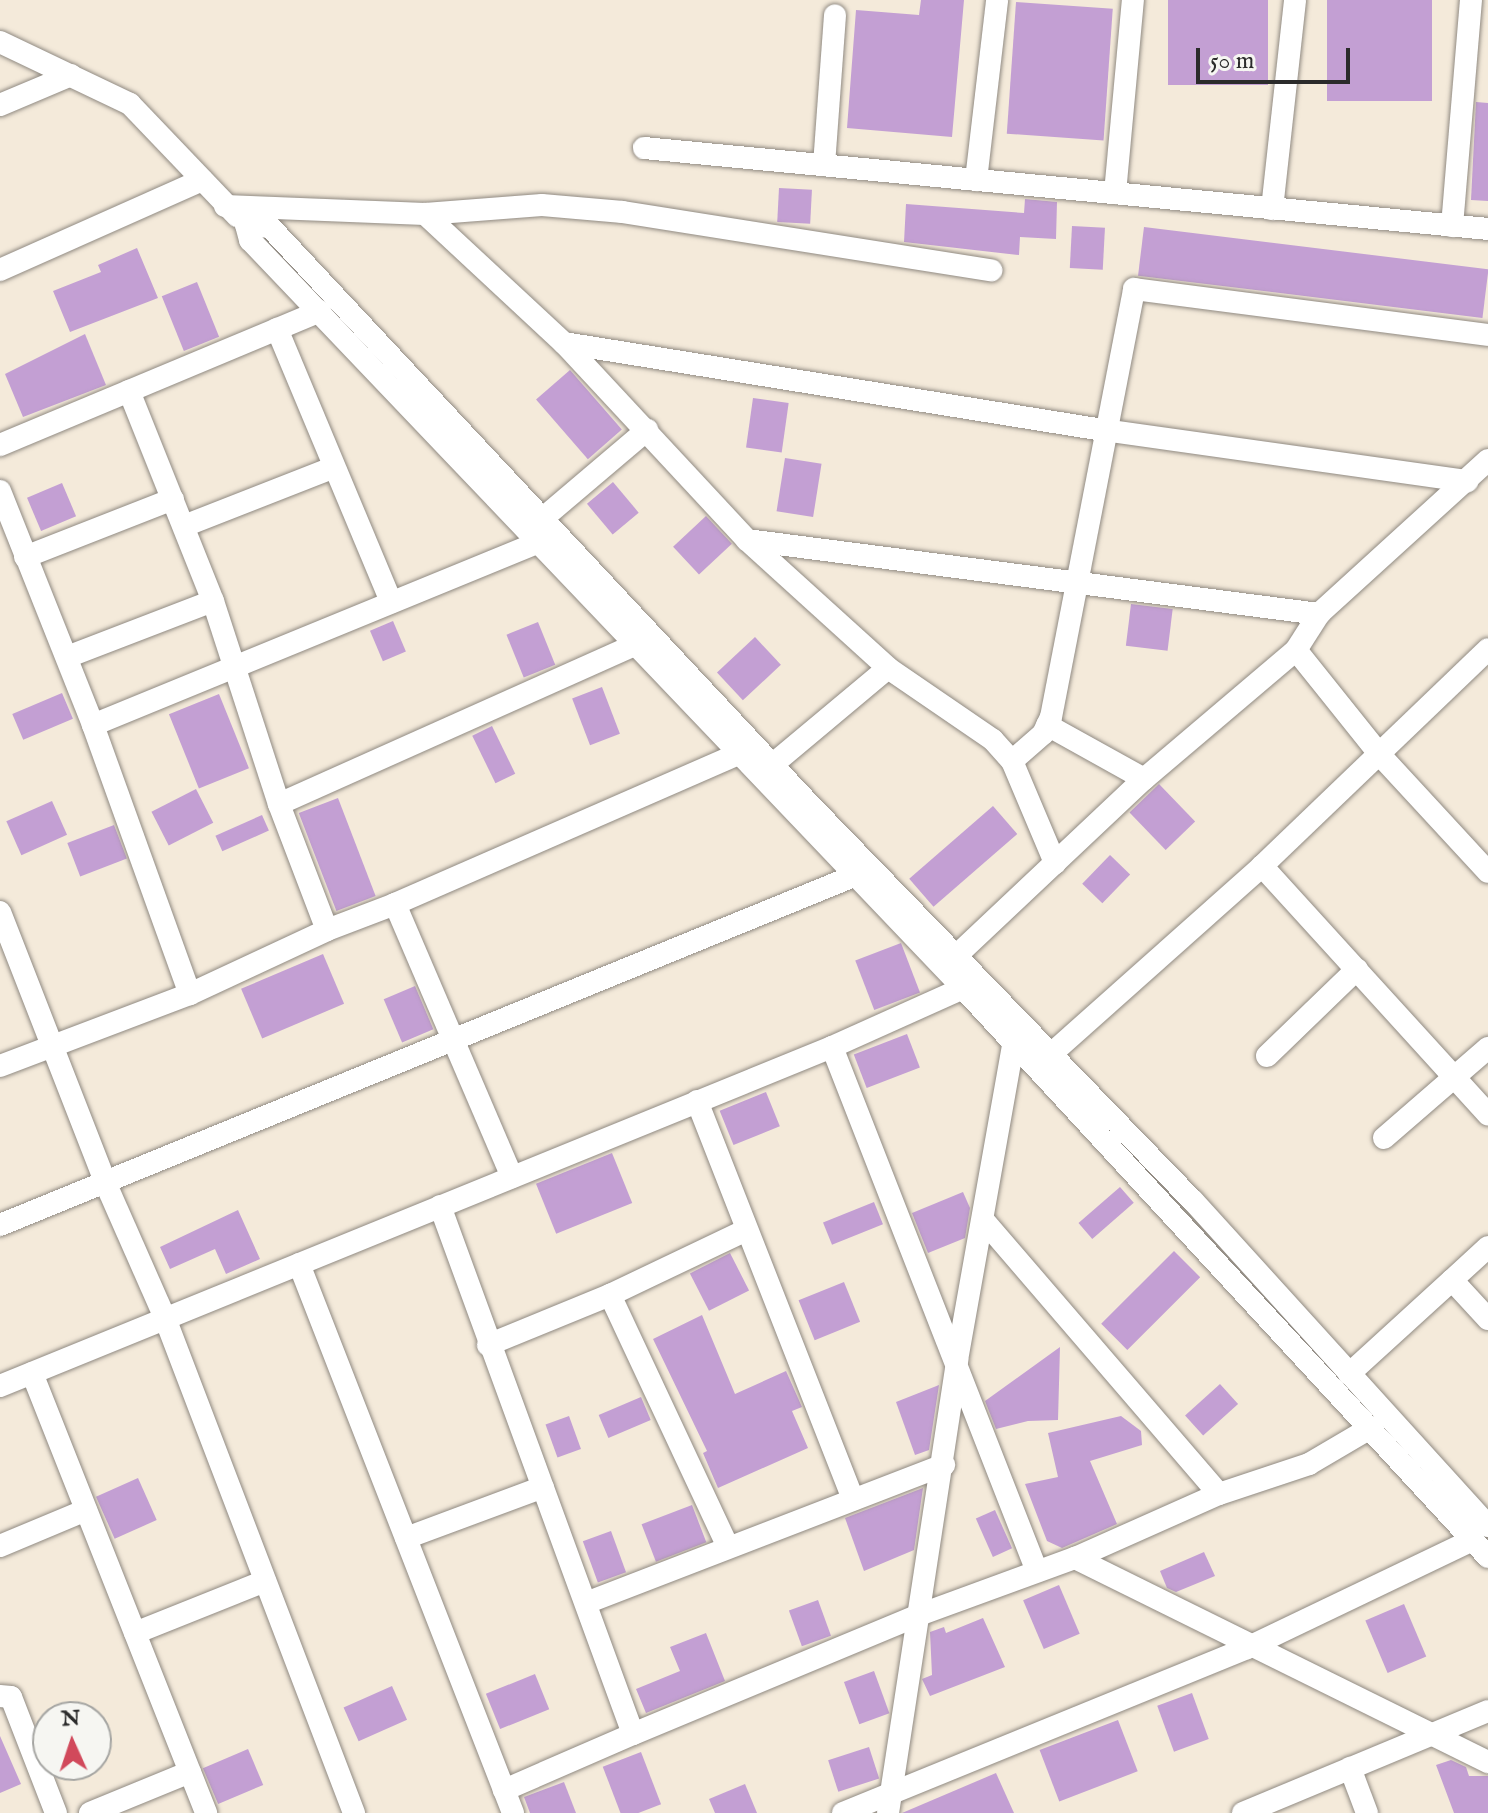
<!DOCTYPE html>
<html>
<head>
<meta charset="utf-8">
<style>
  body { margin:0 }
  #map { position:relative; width:1488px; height:1813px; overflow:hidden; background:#f4eada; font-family:"IM FELL English",serif }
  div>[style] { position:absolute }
  .building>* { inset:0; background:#c39fd3; transform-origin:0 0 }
  .roads { filter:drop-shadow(0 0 2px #908a82) drop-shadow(0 0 2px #908a82) }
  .minor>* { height:22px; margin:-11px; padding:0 11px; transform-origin:11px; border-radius:11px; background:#fff }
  span { translate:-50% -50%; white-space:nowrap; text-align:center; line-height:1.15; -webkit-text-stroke:6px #f6f6f2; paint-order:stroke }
  .north { position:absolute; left:32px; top:1701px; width:80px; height:80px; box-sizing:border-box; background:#f6f6f2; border:2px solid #a5a5a2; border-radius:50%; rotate:357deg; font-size:22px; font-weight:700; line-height:32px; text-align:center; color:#2b2b2b }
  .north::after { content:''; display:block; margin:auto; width:28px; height:36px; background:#d1495b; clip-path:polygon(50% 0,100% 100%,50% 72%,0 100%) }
  .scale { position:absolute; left:1196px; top:48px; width:154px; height:36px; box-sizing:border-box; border:4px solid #2b2b2b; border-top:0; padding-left:10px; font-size:24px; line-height:28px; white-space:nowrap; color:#2b2b2b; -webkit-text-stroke:6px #f6f6f2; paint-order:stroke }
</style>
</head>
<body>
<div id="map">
  <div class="building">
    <i style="clip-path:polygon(921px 0,964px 0,952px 137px,847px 128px,856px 10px,919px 15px)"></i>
    <i style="left:1168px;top:0;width:100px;height:85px"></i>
    <i style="left:1327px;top:0;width:105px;height:101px"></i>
    <i style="left:1016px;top:2px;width:97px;height:132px;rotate:4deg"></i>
    <i style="clip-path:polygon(1476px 102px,1488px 103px,1488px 201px,1471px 200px)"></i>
    <i style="left:779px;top:188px;width:33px;height:34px;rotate:3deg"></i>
    <i style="clip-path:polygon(1025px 199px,1057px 202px,1056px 239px,1020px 237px,1019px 255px,904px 242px,906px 204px,1024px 213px)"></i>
    <i style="left:1072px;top:226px;width:33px;height:42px;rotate:3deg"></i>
    <i style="left:1144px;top:227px;width:347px;height:49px;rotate:7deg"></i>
    <i style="clip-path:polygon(137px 248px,158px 298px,70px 332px,53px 291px,101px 272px,98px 265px)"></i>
    <i style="left:197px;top:282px;width:59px;height:38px;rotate:68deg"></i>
    <i style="clip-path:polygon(85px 334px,106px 385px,23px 417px,5px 374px)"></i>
    <i style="left:570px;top:370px;width:79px;height:45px;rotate:49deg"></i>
    <i style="left:753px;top:398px;width:36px;height:50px;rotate:8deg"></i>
    <i style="left:785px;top:458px;width:37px;height:54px;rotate:9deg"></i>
    <i style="left:613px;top:482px;width:40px;height:34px;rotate:50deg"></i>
    <i style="left:62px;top:483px;width:36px;height:38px;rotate:67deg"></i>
    <i style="left:706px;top:516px;width:38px;height:45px;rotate:47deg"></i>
    <i style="left:1131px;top:604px;width:42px;height:42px;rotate:7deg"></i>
    <i style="left:393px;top:621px;width:33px;height:25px;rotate:67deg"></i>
    <i style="left:538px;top:622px;width:46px;height:34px;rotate:68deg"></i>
    <i style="left:755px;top:637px;width:38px;height:52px;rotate:47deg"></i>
    <i style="left:602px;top:687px;width:50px;height:32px;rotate:69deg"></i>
    <i style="left:62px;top:693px;width:28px;height:54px;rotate:67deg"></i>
    <i style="left:219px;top:694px;width:80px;height:54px;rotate:68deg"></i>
    <i style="left:492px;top:726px;width:53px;height:22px;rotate:64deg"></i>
    <i style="left:1159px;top:784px;width:52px;height:41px;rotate:46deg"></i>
    <i style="left:196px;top:789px;width:38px;height:50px;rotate:63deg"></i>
    <i style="left:338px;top:798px;width:105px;height:42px;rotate:69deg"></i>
    <i style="left:52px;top:801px;width:37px;height:50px;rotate:66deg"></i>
    <i style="left:993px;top:806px;width:37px;height:111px;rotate:49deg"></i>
    <i style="left:262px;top:815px;width:17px;height:51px;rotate:66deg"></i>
    <i style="left:114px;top:825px;width:36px;height:50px;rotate:69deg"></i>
    <i style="left:1110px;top:855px;width:28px;height:40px;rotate:44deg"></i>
    <i style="left:901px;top:943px;width:53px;height:49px;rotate:69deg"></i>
    <i style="left:323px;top:954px;width:54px;height:89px;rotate:67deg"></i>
    <i style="left:415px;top:986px;width:47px;height:34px;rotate:67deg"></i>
    <i style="left:907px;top:1034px;width:36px;height:57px;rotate:69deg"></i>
    <i style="left:766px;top:1092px;width:37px;height:50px;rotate:68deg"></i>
    <i style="left:612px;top:1153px;width:54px;height:82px;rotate:68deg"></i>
    <i style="left:1120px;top:1187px;width:21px;height:55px;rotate:49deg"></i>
    <i style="clip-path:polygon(963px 1192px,970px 1208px,965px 1238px,928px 1253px,912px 1213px)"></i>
    <i style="left:874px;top:1202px;width:24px;height:55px;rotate:68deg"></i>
    <i style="clip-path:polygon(238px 1210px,260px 1259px,226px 1274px,215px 1249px,170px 1269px,160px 1247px)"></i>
    <i style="left:1174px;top:1251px;width:37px;height:103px;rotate:45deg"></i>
    <i style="left:730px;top:1253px;width:42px;height:45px;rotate:63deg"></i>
    <i style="left:844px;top:1282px;width:43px;height:49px;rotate:68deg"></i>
    <i style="clip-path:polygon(702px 1315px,735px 1394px,786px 1371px,802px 1407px,792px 1411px,808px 1448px,718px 1488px,703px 1453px,707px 1451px,653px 1339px)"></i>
    <i style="clip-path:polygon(1060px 1347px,1058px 1420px,1028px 1421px,996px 1429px,985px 1401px)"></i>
    <i style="left:1220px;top:1384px;width:27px;height:47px;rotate:48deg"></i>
    <i style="clip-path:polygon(939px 1385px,929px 1450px,915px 1455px,896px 1402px)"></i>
    <i style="left:641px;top:1397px;width:25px;height:46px;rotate:67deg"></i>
    <i style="left:569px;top:1416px;width:35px;height:25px;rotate:70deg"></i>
    <i style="clip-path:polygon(1121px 1416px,1141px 1431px,1142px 1445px,1090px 1461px,1117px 1524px,1062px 1548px,1047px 1541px,1025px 1484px,1058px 1477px,1048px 1433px)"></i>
    <i style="left:138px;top:1478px;width:46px;height:46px;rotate:66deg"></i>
    <i style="clip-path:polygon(923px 1488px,914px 1550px,864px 1571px,845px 1518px)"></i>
    <i style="left:692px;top:1505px;width:40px;height:54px;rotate:69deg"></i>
    <i style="left:995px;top:1510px;width:42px;height:21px;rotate:66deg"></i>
    <i style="left:611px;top:1531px;width:44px;height:30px;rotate:70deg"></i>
    <i style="clip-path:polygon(1204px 1552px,1215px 1576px,1176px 1592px,1167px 1588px,1160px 1571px)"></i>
    <i style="left:1059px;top:1585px;width:53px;height:39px;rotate:67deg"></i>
    <i style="left:818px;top:1600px;width:38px;height:31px;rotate:70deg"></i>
    <i style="left:1404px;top:1604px;width:57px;height:42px;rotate:67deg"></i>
    <i style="clip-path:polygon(983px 1618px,1005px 1667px,930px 1696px,922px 1679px,932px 1675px,930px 1632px,944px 1627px,946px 1633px)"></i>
    <i style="clip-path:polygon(706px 1633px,725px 1681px,646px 1713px,636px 1689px,680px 1671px,670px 1647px)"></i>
    <i style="left:874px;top:1671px;width:45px;height:32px;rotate:70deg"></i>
    <i style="left:535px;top:1674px;width:38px;height:53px;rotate:68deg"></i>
    <i style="left:392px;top:1686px;width:37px;height:53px;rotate:66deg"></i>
    <i style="left:1192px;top:1693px;width:49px;height:37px;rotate:70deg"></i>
    <i style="left:1118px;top:1720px;width:55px;height:84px;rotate:69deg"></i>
    <i style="clip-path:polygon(0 1736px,21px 1784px,0 1793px)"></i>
    <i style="left:869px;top:1747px;width:33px;height:43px;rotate:72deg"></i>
    <i style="left:248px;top:1749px;width:39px;height:49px;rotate:67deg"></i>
    <i style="left:641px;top:1752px;width:56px;height:41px;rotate:69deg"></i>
    <i style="clip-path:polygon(1451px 1760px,1466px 1767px,1469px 1776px,1488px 1776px,1488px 1813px,1454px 1813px,1436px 1765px)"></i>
    <i style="clip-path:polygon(996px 1773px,1014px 1813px,902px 1813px)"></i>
    <i style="clip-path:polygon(564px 1782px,576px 1813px,530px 1813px,524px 1797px)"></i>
    <i style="clip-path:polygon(745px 1784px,757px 1813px,715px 1813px,709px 1799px)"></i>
  </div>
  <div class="roads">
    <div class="minor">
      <i style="left:0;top:42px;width:144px;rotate:25.5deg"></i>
      <i style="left:130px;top:104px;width:155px;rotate:46.3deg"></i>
      <i style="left:0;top:105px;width:77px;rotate:-22.9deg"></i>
      <i style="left:644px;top:148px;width:848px;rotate:5.48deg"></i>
      <i style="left:824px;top:165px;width:150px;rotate:-85.8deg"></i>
      <i style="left:976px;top:180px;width:181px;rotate:-83.3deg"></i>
      <i style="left:1115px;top:193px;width:194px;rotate:-84.7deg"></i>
      <i style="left:225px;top:206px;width:200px;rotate:2.3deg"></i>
      <i style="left:425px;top:214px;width:117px;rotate:-4.4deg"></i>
      <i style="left:542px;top:205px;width:81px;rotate:4.9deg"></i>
      <i style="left:623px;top:212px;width:373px;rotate:9deg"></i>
      <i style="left:1272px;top:209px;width:210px;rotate:-83.7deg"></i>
      <i style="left:425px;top:214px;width:190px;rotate:42.9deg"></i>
      <i style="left:564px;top:343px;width:269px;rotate:47.1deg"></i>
      <i style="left:747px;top:540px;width:190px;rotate:42.2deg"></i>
      <i style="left:888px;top:668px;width:127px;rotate:34.4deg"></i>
      <i style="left:993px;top:740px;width:28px;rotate:48deg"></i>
      <i style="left:1012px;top:761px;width:111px;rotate:67.1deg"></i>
      <i style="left:1452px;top:226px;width:227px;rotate:-85.2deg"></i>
      <i style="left:0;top:270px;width:221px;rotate:-24deg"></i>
      <i style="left:277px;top:329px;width:296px;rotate:67.3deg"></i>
      <i style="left:564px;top:343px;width:546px;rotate:9.17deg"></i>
      <i style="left:1103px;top:430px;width:368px;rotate:8deg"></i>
      <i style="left:129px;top:391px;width:226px;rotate:68.2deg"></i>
      <i style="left:213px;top:601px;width:213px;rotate:72deg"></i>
      <i style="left:0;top:445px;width:347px;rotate:-22.7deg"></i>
      <i style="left:1488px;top:460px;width:229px;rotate:137.7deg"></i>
      <i style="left:1319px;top:614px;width:43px;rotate:122.6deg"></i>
      <i style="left:1296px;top:650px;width:134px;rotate:51.3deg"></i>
      <i style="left:1380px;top:755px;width:159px;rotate:47.3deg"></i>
      <i style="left:0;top:491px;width:252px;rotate:68.3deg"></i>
      <i style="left:93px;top:725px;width:286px;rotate:70.2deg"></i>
      <i style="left:542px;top:519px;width:138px;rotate:-40.3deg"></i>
      <i style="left:184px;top:526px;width:159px;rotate:-21.4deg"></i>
      <i style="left:747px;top:540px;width:577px;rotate:7.37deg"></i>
      <i style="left:25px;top:557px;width:159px;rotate:-21.4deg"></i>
      <i style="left:67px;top:657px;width:156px;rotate:-21deg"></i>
      <i style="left:93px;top:725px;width:484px;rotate:-22.3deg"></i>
      <i style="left:1047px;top:725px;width:111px;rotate:29.1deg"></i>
      <i style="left:1012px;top:761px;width:41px;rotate:-41.1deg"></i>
      <i style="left:1043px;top:734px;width:19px;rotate:-65deg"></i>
      <i style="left:1051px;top:717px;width:436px;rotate:-79deg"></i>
      <i style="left:1134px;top:289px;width:357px;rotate:7.4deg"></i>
      <i style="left:772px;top:765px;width:151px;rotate:-39.9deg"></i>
      <i style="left:1262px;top:866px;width:336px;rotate:47.7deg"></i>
      <i style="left:395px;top:904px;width:377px;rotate:-23.6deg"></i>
      <i style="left:0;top:912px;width:290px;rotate:68.7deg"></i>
      <i style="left:105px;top:1182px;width:149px;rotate:66.2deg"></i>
      <i style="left:165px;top:1318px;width:530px;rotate:69.1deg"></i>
      <i style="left:327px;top:930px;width:135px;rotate:-110.9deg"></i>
      <i style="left:279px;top:804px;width:392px;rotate:-24.1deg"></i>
      <i style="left:956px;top:956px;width:258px;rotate:-43.3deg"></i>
      <i style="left:1144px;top:779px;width:199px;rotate:-40.3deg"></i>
      <i style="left:832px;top:1047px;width:560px;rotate:68.65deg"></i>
      <i style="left:1267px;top:1056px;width:125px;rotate:-44deg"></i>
      <i style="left:1040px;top:1064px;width:297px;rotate:-41.7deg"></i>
      <i style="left:1262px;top:866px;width:313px;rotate:-43.8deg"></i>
      <i style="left:0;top:1066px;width:203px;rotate:-20.8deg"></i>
      <i style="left:190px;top:994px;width:151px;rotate:-25deg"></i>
      <i style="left:327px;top:930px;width:73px;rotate:-20.9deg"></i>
      <i style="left:395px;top:904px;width:297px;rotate:66.8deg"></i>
      <i style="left:697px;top:1101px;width:428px;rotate:68.6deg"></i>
      <i style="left:1384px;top:1138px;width:138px;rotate:-40.9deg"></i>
      <i style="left:440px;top:1206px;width:562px;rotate:69.92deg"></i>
      <i style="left:633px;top:1734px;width:141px;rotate:156.5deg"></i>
      <i style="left:0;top:1225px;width:923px;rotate:-22.23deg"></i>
      <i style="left:299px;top:1264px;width:589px;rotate:68.7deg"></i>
      <i style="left:1452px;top:1280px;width:49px;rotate:-42.5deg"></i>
      <i style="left:610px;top:1295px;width:278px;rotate:64.9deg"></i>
      <i style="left:488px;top:1345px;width:132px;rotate:-22.3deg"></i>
      <i style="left:610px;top:1295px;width:151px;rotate:-25.5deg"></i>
      <i style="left:32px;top:1373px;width:473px;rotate:68.4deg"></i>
      <i style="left:1349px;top:1374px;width:139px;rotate:-42.4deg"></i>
      <i style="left:1452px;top:1280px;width:53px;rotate:47.3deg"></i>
      <i style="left:0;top:1386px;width:898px;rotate:-22.17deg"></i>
      <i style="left:832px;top:1047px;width:144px;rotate:-24.2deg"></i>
      <i style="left:1219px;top:1494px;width:95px;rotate:-18.4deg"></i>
      <i style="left:1309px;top:1464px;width:73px;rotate:-30.4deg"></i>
      <i style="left:1488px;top:1526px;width:439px;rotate:-132.2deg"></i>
      <i style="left:1193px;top:1201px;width:551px;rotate:-134.04deg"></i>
      <i style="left:810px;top:805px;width:791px;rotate:-133.05deg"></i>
      <i style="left:270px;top:227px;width:24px;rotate:-175deg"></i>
      <i style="left:246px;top:225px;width:16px;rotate:75deg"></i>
      <i style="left:250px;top:240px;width:1033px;rotate:46.37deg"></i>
      <i style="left:963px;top:988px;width:774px;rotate:47.3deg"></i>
      <i style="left:406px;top:1538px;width:146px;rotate:-20.4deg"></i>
      <i style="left:0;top:1546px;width:93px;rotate:-22.7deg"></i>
      <i style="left:1075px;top:1558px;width:461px;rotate:26.3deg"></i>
      <i style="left:586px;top:1603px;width:384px;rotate:-21.1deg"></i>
      <i style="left:135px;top:1633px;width:140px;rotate:-21.8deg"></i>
      <i style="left:0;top:1696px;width:11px;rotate:5deg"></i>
      <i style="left:11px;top:1697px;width:124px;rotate:68.8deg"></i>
      <i style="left:633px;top:1734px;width:310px;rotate:-22.6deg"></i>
      <i style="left:919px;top:1615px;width:166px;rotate:-20.1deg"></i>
      <i style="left:1075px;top:1558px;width:158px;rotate:-24deg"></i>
      <i style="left:1219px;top:1494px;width:360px;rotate:-130.7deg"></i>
      <i style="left:1350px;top:1768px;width:48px;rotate:69.3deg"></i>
      <i style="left:90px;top:1813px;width:108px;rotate:-22.3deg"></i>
      <i style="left:843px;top:1813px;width:436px;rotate:-22.2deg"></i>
      <i style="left:1247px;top:1648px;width:250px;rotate:-25.6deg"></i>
      <i style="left:888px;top:1813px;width:458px;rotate:-81.3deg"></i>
      <i style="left:957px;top:1360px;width:320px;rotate:-79.9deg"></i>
      <i style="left:1013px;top:1045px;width:8px;rotate:-45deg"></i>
      <i style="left:1243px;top:1813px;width:265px;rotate:-22.6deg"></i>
    </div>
  </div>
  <div class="north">N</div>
  <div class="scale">50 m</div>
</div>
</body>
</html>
